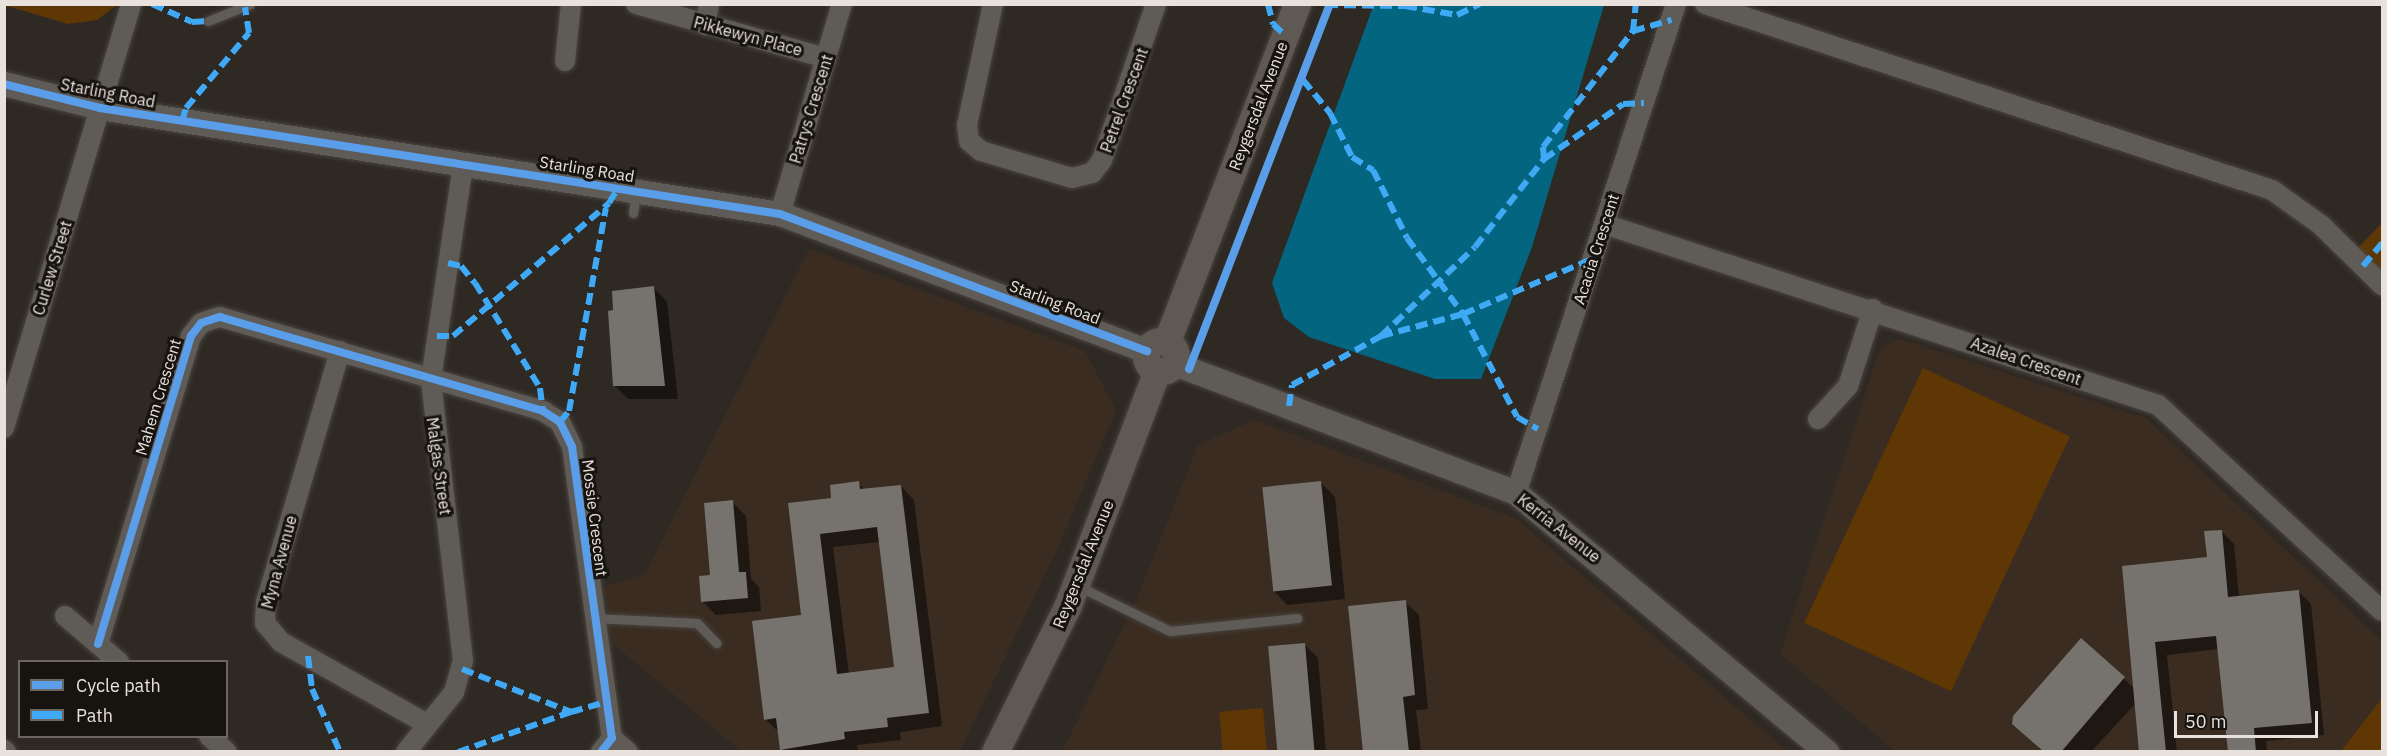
<!DOCTYPE html>
<html>
<head>
<meta charset="utf-8">
<style>
  body { margin:0 }
  #map { position:relative; width:2387px; height:756px; overflow:hidden; background:#2f2924; font-family:"IBM Plex Sans",sans-serif }
  div>[style] { position:absolute }
  .built>* { inset:0; background:#3a2c20 }
  .green>* { inset:0; background:#5f3705; transform-origin:0 0 }
  .water>* { inset:0; background:#046580 }
  .shadow>* { inset:0; background:#0007 }
  .building>* { inset:0; background:#76726d; transform-origin:0 0 }
  .roads { filter:drop-shadow(0 0 2px #49443f) drop-shadow(0 0 2px #49443f) }
  .service>* { height:9px; margin:-4.5px; padding:0 4.5px; transform-origin:4.5px; border-radius:4.5px; background:#5f5b57 }
  .minor>* { height:20px; margin:-10px; padding:0 10px; transform-origin:10px; border-radius:10px; background:#5f5b57 }
  .tertiary>* { height:24px; margin:-12px; padding:0 12px; transform-origin:12px; border-radius:12px; background:#5f5b57 }
  .secondary>* { height:27px; margin:-13.5px; padding:0 13.5px; transform-origin:13.5px; border-radius:13.5px; background:#5f5954 }
  .secondary>.ring { margin:-13.5px; padding:0; box-sizing:content-box; background:none; border:27px solid #5f5954; border-radius:50% }
  .quiet>* { height:6px; margin-top:-3px; transform-origin:0; background:repeating-linear-gradient(90deg,#3fa9f5 0 12px,transparent 0 18px) }
  .cycleway>* { height:8px; margin:-4px; padding:0 4px; transform-origin:4px; border-radius:4px; background:#5a9eea }
  span { translate:-50% -50%; white-space:nowrap; text-align:center; line-height:1.15; -webkit-text-stroke:6px #17130f; paint-order:stroke }
  .street-label { font-size:16px; color:#e9e2dc }
  .frame { position:absolute; inset:0; border:6px solid #e9e2dc; pointer-events:none }
  .legend { position:absolute; left:18px; top:660px; width:210px; height:78px; box-sizing:border-box; background:#17130f; border:2px solid #6b6661; margin:0; padding:8px 10px; list-style:none; font-size:18px; color:#e9e2dc }
  .legend li { display:flex; align-items:center; gap:12px; height:30px }
  .legend b { width:30px; border:2px solid #6b6661 }
  .scale { position:absolute; left:2174px; top:711px; width:144px; height:27px; box-sizing:border-box; border:3px solid #e9e2dc; border-top:0; padding-left:8px; font-size:18px; line-height:21px; white-space:nowrap; color:#e9e2dc; -webkit-text-stroke:4px #17130f; paint-order:stroke }
</style>
</head>
<body>
<div id="map">
  <div class="built">
    <i style="clip-path:polygon(809px 249px,1085px 351px,1116px 410px,1057px 550px,960px 751px,741px 751px,612px 643px,605px 586px,645px 574px)"></i>
    <i style="clip-path:polygon(1900px 339px,2146px 418px,2382px 641px,2382px 698px,2341px 751px,1895px 751px,1780px 654px,1880px 348px)"></i>
    <i style="clip-path:polygon(1254px 420px,1517px 519px,1787px 751px,1062px 752px,1137px 598px,1198px 445px)"></i>
  </div>
  <div class="green">
    <i style="clip-path:polygon(4px 5px,5px 4px,117px 5px,97px 20px,68px 24px)"></i>
    <i style="clip-path:polygon(2382px 223px,2382px 275px,2356px 250px)"></i>
    <i style="left:1923px;top:368px;width:162px;height:281px;rotate:25deg"></i>
    <i style="clip-path:polygon(2382px 698px,2382px 751px,2341px 751px)"></i>
    <i style="left:1263px;top:708px;width:43px;height:44px;rotate:85deg"></i>
  </div>
  <div class="water">
    <i style="clip-path:polygon(1374px 4px,1604px 5px,1532px 247px,1481px 379px,1435px 379px,1309px 337px,1284px 318px,1272px 283px)"></i>
  </div>
  <div class="shadow">
    <i style="clip-path:polygon(654px 288px,667px 302px,678px 399px,628px 399px,614px 385px)"></i>
    <i style="clip-path:polygon(evenodd,858px 483px,865px 490px,901px 486px,914px 500px,942px 726px,900px 732px,901px 740px,857px 745px,858px 752px,784px 752px,780px 733px,765px 719px,803px 617px,789px 505px,833px 499px,858px 483px,880px 542px,896px 669px,849px 674px,833px 547px,880px 542px)"></i>
    <i style="clip-path:polygon(1321px 483px,1335px 497px,1345px 599px,1287px 605px,1274px 591px)"></i>
    <i style="clip-path:polygon(732px 502px,746px 516px,751px 579px,759px 587px,761px 611px,716px 615px,702px 601px)"></i>
    <i style="clip-path:polygon(2221px 531px,2234px 544px,2239px 597px,2298px 591px,2311px 604px,2324px 735px,2266px 741px,2267px 752px,2230px 752px,2219px 649px,2167px 655px,2177px 752px,2141px 752px,2136px 703px,2091px 752px,2043px 752px,2013px 723px,2081px 640px,2135px 689px,2124px 567px,2208px 559px)"></i>
    <i style="clip-path:polygon(1405px 602px,1419px 615px,1428px 709px,1416px 710px,1421px 752px,1365px 752px)"></i>
    <i style="clip-path:polygon(1304px 644px,1318px 658px,1326px 752px,1280px 752px)"></i>
  </div>
  <div class="building">
    <i style="clip-path:polygon(654px 286px,665px 386px,613px 386px,608px 311px,613px 310px,612px 291px)"></i>
    <i style="clip-path:polygon(evenodd,859px 481px,860px 489px,901px 485px,929px 713px,887px 718px,888px 727px,844px 732px,845px 739px,780px 750px,776px 718px,764px 720px,752px 621px,801px 615px,788px 503px,831px 498px,830px 485px,859px 481px,877px 527px,894px 667px,837px 674px,820px 534px,877px 527px)"></i>
    <i style="left:1321px;top:481px;width:105px;height:59px;rotate:84deg"></i>
    <i style="clip-path:polygon(733px 500px,739px 572px,746px 572px,748px 598px,701px 602px,699px 576px,710px 575px,704px 503px)"></i>
    <i style="clip-path:polygon(2222px 530px,2228px 597px,2299px 590px,2312px 723px,2254px 728px,2256px 752px,2228px 752px,2216px 636px,2155px 642px,2166px 752px,2139px 752px,2122px 566px,2207px 557px,2204px 531px)"></i>
    <i style="clip-path:polygon(1406px 600px,1415px 695px,1403px 697px,1409px 752px,1363px 752px,1348px 606px)"></i>
    <i style="clip-path:polygon(2081px 638px,2125px 677px,2061px 752px,2044px 752px,2012px 724px,2013px 716px)"></i>
    <i style="left:1305px;top:643px;width:109px;height:37px;rotate:85deg"></i>
  </div>
  <div class="roads">
    <div class="service">
      <i style="left:208px;top:21px;width:45px;rotate:-22deg"></i>
      <i style="left:633px;top:213px;width:20px;rotate:-81deg"></i>
      <i style="left:1078px;top:586px;width:102px;rotate:26.1deg"></i>
      <i style="left:1170px;top:631px;width:128px;rotate:-5.8deg"></i>
      <i style="left:594px;top:618px;width:103px;rotate:2.8deg"></i>
      <i style="left:697px;top:623px;width:28px;rotate:46deg"></i>
    </div>
    <div class="minor">
      <i style="left:636px;top:4px;width:198px;rotate:15.9deg"></i>
      <i style="left:993px;top:4px;width:124px;rotate:102.1deg"></i>
      <i style="left:967px;top:125px;width:16px;rotate:83deg"></i>
      <i style="left:969px;top:141px;width:16px;rotate:40deg"></i>
      <i style="left:981px;top:151px;width:95px;rotate:16.5deg"></i>
      <i style="left:1072px;top:178px;width:21px;rotate:-14deg"></i>
      <i style="left:1092px;top:173px;width:16px;rotate:-52deg"></i>
      <i style="left:1102px;top:160px;width:165px;rotate:-70.9deg"></i>
      <i style="left:1705px;top:4px;width:597px;rotate:18.16deg"></i>
      <i style="left:2272px;top:190px;width:60px;rotate:35.5deg"></i>
      <i style="left:2321px;top:225px;width:86px;rotate:44.5deg"></i>
      <i style="left:705px;top:25px;width:21px;rotate:-79deg"></i>
      <i style="left:565px;top:61px;width:57px;rotate:-84deg"></i>
      <i style="left:780px;top:214px;width:219px;rotate:-73.6deg"></i>
      <i style="left:1604px;top:224px;width:583px;rotate:18.09deg"></i>
      <i style="left:2158px;top:405px;width:304px;rotate:42.6deg"></i>
      <i style="left:340px;top:351px;width:262px;rotate:106.4deg"></i>
      <i style="left:266px;top:602px;width:21px;rotate:93deg"></i>
      <i style="left:265px;top:623px;width:25px;rotate:50deg"></i>
      <i style="left:281px;top:642px;width:167px;rotate:29.3deg"></i>
      <i style="left:1818px;top:419px;width:45px;rotate:-47.7deg"></i>
      <i style="left:1848px;top:386px;width:81px;rotate:-72deg"></i>
      <i style="left:4px;top:428px;width:443px;rotate:-73.3deg"></i>
      <i style="left:1516px;top:493px;width:515px;rotate:-71.88deg"></i>
      <i style="left:65px;top:616px;width:71px;rotate:40.4deg"></i>
      <i style="left:98px;top:644px;width:322px;rotate:-73.2deg"></i>
      <i style="left:191px;top:336px;width:16px;rotate:-52deg"></i>
      <i style="left:201px;top:323px;width:20px;rotate:-18deg"></i>
      <i style="left:220px;top:317px;width:336px;rotate:16.2deg"></i>
      <i style="left:543px;top:411px;width:20px;rotate:33deg"></i>
      <i style="left:560px;top:422px;width:28px;rotate:64deg"></i>
      <i style="left:572px;top:447px;width:294px;rotate:82.2deg"></i>
      <i style="left:612px;top:738px;width:18px;rotate:128deg"></i>
      <i style="left:209px;top:736px;width:24px;rotate:42deg"></i>
      <i style="left:612px;top:738px;width:21px;rotate:41deg"></i>
      <i style="left:4px;top:750px;width:3px;rotate:45deg"></i>
      <i style="left:406px;top:752px;width:77px;rotate:-51.3deg"></i>
      <i style="left:454px;top:692px;width:32px;rotate:-74deg"></i>
      <i style="left:463px;top:661px;width:284px;rotate:-96.5deg"></i>
      <i style="left:431px;top:379px;width:217px;rotate:-81.5deg"></i>
    </div>
    <div class="tertiary">
      <i style="left:4px;top:84px;width:99px;rotate:14deg"></i>
      <i style="left:100px;top:108px;width:688px;rotate:8.86deg"></i>
      <i style="left:780px;top:214px;width:392px;rotate:20.5deg"></i>
      <i style="left:1175px;top:364px;width:365px;rotate:20.7deg"></i>
      <i style="left:1516px;top:493px;width:405px;rotate:39.8deg"></i>
    </div>
    <div class="secondary">
      <i class="ring" style="left:1146px;top:341px;width:3px;height:3px"></i>
      <i style="left:1167px;top:341px;width:361px;rotate:-68.9deg"></i>
      <i style="left:995px;top:752px;width:164px;rotate:-63.6deg"></i>
      <i style="left:1068px;top:605px;width:250px;rotate:-69.2deg"></i>
    </div>
  </div>
  <div class="quiet">
    <i style="left:152px;top:4px;width:44px;rotate:24.2deg"></i>
    <i style="left:192px;top:22px;width:16px;rotate:-4deg"></i>
    <i style="left:1268px;top:4px;width:21px;rotate:76deg"></i>
    <i style="left:1273px;top:24px;width:16px;rotate:43deg"></i>
    <i style="left:1326px;top:5px;width:79px;rotate:0.7deg"></i>
    <i style="left:1405px;top:6px;width:53px;rotate:9.8deg"></i>
    <i style="left:1457px;top:15px;width:25px;rotate:-26deg"></i>
    <i style="left:1633px;top:31px;width:27px;rotate:-84deg"></i>
    <i style="left:1303px;top:80px;width:43px;rotate:50.7deg"></i>
    <i style="left:1330px;top:113px;width:49px;rotate:63.4deg"></i>
    <i style="left:1352px;top:157px;width:25px;rotate:32deg"></i>
    <i style="left:1373px;top:170px;width:76px;rotate:63.4deg"></i>
    <i style="left:1407px;top:238px;width:94px;rotate:53.6deg"></i>
    <i style="left:1463px;top:314px;width:116px;rotate:62.3deg"></i>
    <i style="left:1517px;top:417px;width:24px;rotate:30deg"></i>
    <i style="left:182px;top:121px;width:14px;rotate:-73deg"></i>
    <i style="left:186px;top:108px;width:98px;rotate:-50deg"></i>
    <i style="left:249px;top:33px;width:26px;rotate:-99deg"></i>
    <i style="left:1544px;top:159px;width:12px;rotate:-95deg"></i>
    <i style="left:1543px;top:147px;width:147px;rotate:-52.2deg"></i>
    <i style="left:1633px;top:31px;width:40px;rotate:-16deg"></i>
    <i style="left:448px;top:263px;width:13px;rotate:13deg"></i>
    <i style="left:461px;top:266px;width:22px;rotate:51deg"></i>
    <i style="left:475px;top:283px;width:123px;rotate:58.2deg"></i>
    <i style="left:540px;top:388px;width:23px;rotate:83deg"></i>
    <i style="left:2363px;top:266px;width:30px;rotate:-50deg"></i>
    <i style="left:437px;top:336px;width:16px"></i>
    <i style="left:453px;top:336px;width:205px;rotate:-40.4deg"></i>
    <i style="left:609px;top:203px;width:17px;rotate:-59deg"></i>
    <i style="left:1381px;top:336px;width:129px;rotate:-43.4deg"></i>
    <i style="left:1475px;top:247px;width:112px;rotate:-51.9deg"></i>
    <i style="left:1544px;top:159px;width:96px;rotate:-34.8deg"></i>
    <i style="left:1623px;top:104px;width:21px;rotate:-3deg"></i>
    <i style="left:1289px;top:406px;width:21px;rotate:-82deg"></i>
    <i style="left:1292px;top:385px;width:102px;rotate:-28.8deg"></i>
    <i style="left:1381px;top:336px;width:85px;rotate:-15deg"></i>
    <i style="left:1463px;top:314px;width:142px;rotate:-23.1deg"></i>
    <i style="left:560px;top:422px;width:14px;rotate:-51deg"></i>
    <i style="left:569px;top:411px;width:206px;rotate:-79.7deg"></i>
    <i style="left:308px;top:656px;width:33px;rotate:83deg"></i>
    <i style="left:312px;top:689px;width:69px;rotate:66deg"></i>
    <i style="left:462px;top:669px;width:117px;rotate:21.5deg"></i>
    <i style="left:571px;top:712px;width:35px;rotate:-16deg"></i>
    <i style="left:458px;top:752px;width:120px;rotate:-19.5deg"></i>
  </div>
  <div class="cycleway">
    <i style="left:4px;top:84px;width:99px;rotate:14deg"></i>
    <i style="left:100px;top:108px;width:688px;rotate:8.86deg"></i>
    <i style="left:780px;top:214px;width:392px;rotate:20.5deg"></i>
    <i style="left:1189px;top:369px;width:391px;rotate:-68.9deg"></i>
    <i style="left:98px;top:644px;width:322px;rotate:-73.2deg"></i>
    <i style="left:191px;top:336px;width:16px;rotate:-52deg"></i>
    <i style="left:201px;top:323px;width:20px;rotate:-18deg"></i>
    <i style="left:220px;top:317px;width:336px;rotate:16.2deg"></i>
    <i style="left:543px;top:411px;width:20px;rotate:33deg"></i>
    <i style="left:560px;top:422px;width:28px;rotate:64deg"></i>
    <i style="left:572px;top:447px;width:294px;rotate:82.2deg"></i>
    <i style="left:612px;top:738px;width:18px;rotate:128deg"></i>
  </div>
  <div class="street-label">
    <span style="left:748px;top:36px;rotate:15deg">Pikkewyn Place</span>
    <span style="left:108px;top:93px;rotate:11deg">Starling Road</span>
    <span style="left:1124px;top:100px;rotate:-70deg">Petrel Crescent</span>
    <span style="left:1258px;top:106px;rotate:-69deg">Reygersdal Avenue</span>
    <span style="left:811px;top:109px;rotate:-73deg">Patrys Crescent</span>
    <span style="left:587px;top:169px;rotate:9deg">Starling Road</span>
    <span style="left:1596px;top:249px;rotate:-72deg">Acacia Crescent</span>
    <span style="left:52px;top:268px;rotate:-73deg">Curlew Street</span>
    <span style="left:1055px;top:302px;rotate:21deg">Starling Road</span>
    <span style="left:2026px;top:361px;rotate:19deg">Azalea Crescent</span>
    <span style="left:158px;top:397px;rotate:-73deg">Mahem Crescent</span>
    <span style="left:439px;top:466px;rotate:82deg">Malgas Street</span>
    <span style="left:595px;top:518px;rotate:83deg">Mossie Crescent</span>
    <span style="left:1559px;top:528px;rotate:38deg">Kerria Avenue</span>
    <span style="left:279px;top:562px;rotate:-75deg">Myna Avenue</span>
    <span style="left:1083px;top:564px;rotate:-68deg">Reygersdal Avenue</span>
  </div>
  <div class="frame"></div>
  <ul class="legend">
  <li><b style="height:8px;background:#5a9eea"></b>Cycle path</li>
  <li><b style="height:8px;background:#3fa9f5"></b>Path</li>
  </ul>
  <div class="scale">50 m</div>
</div>
</body>
</html>
